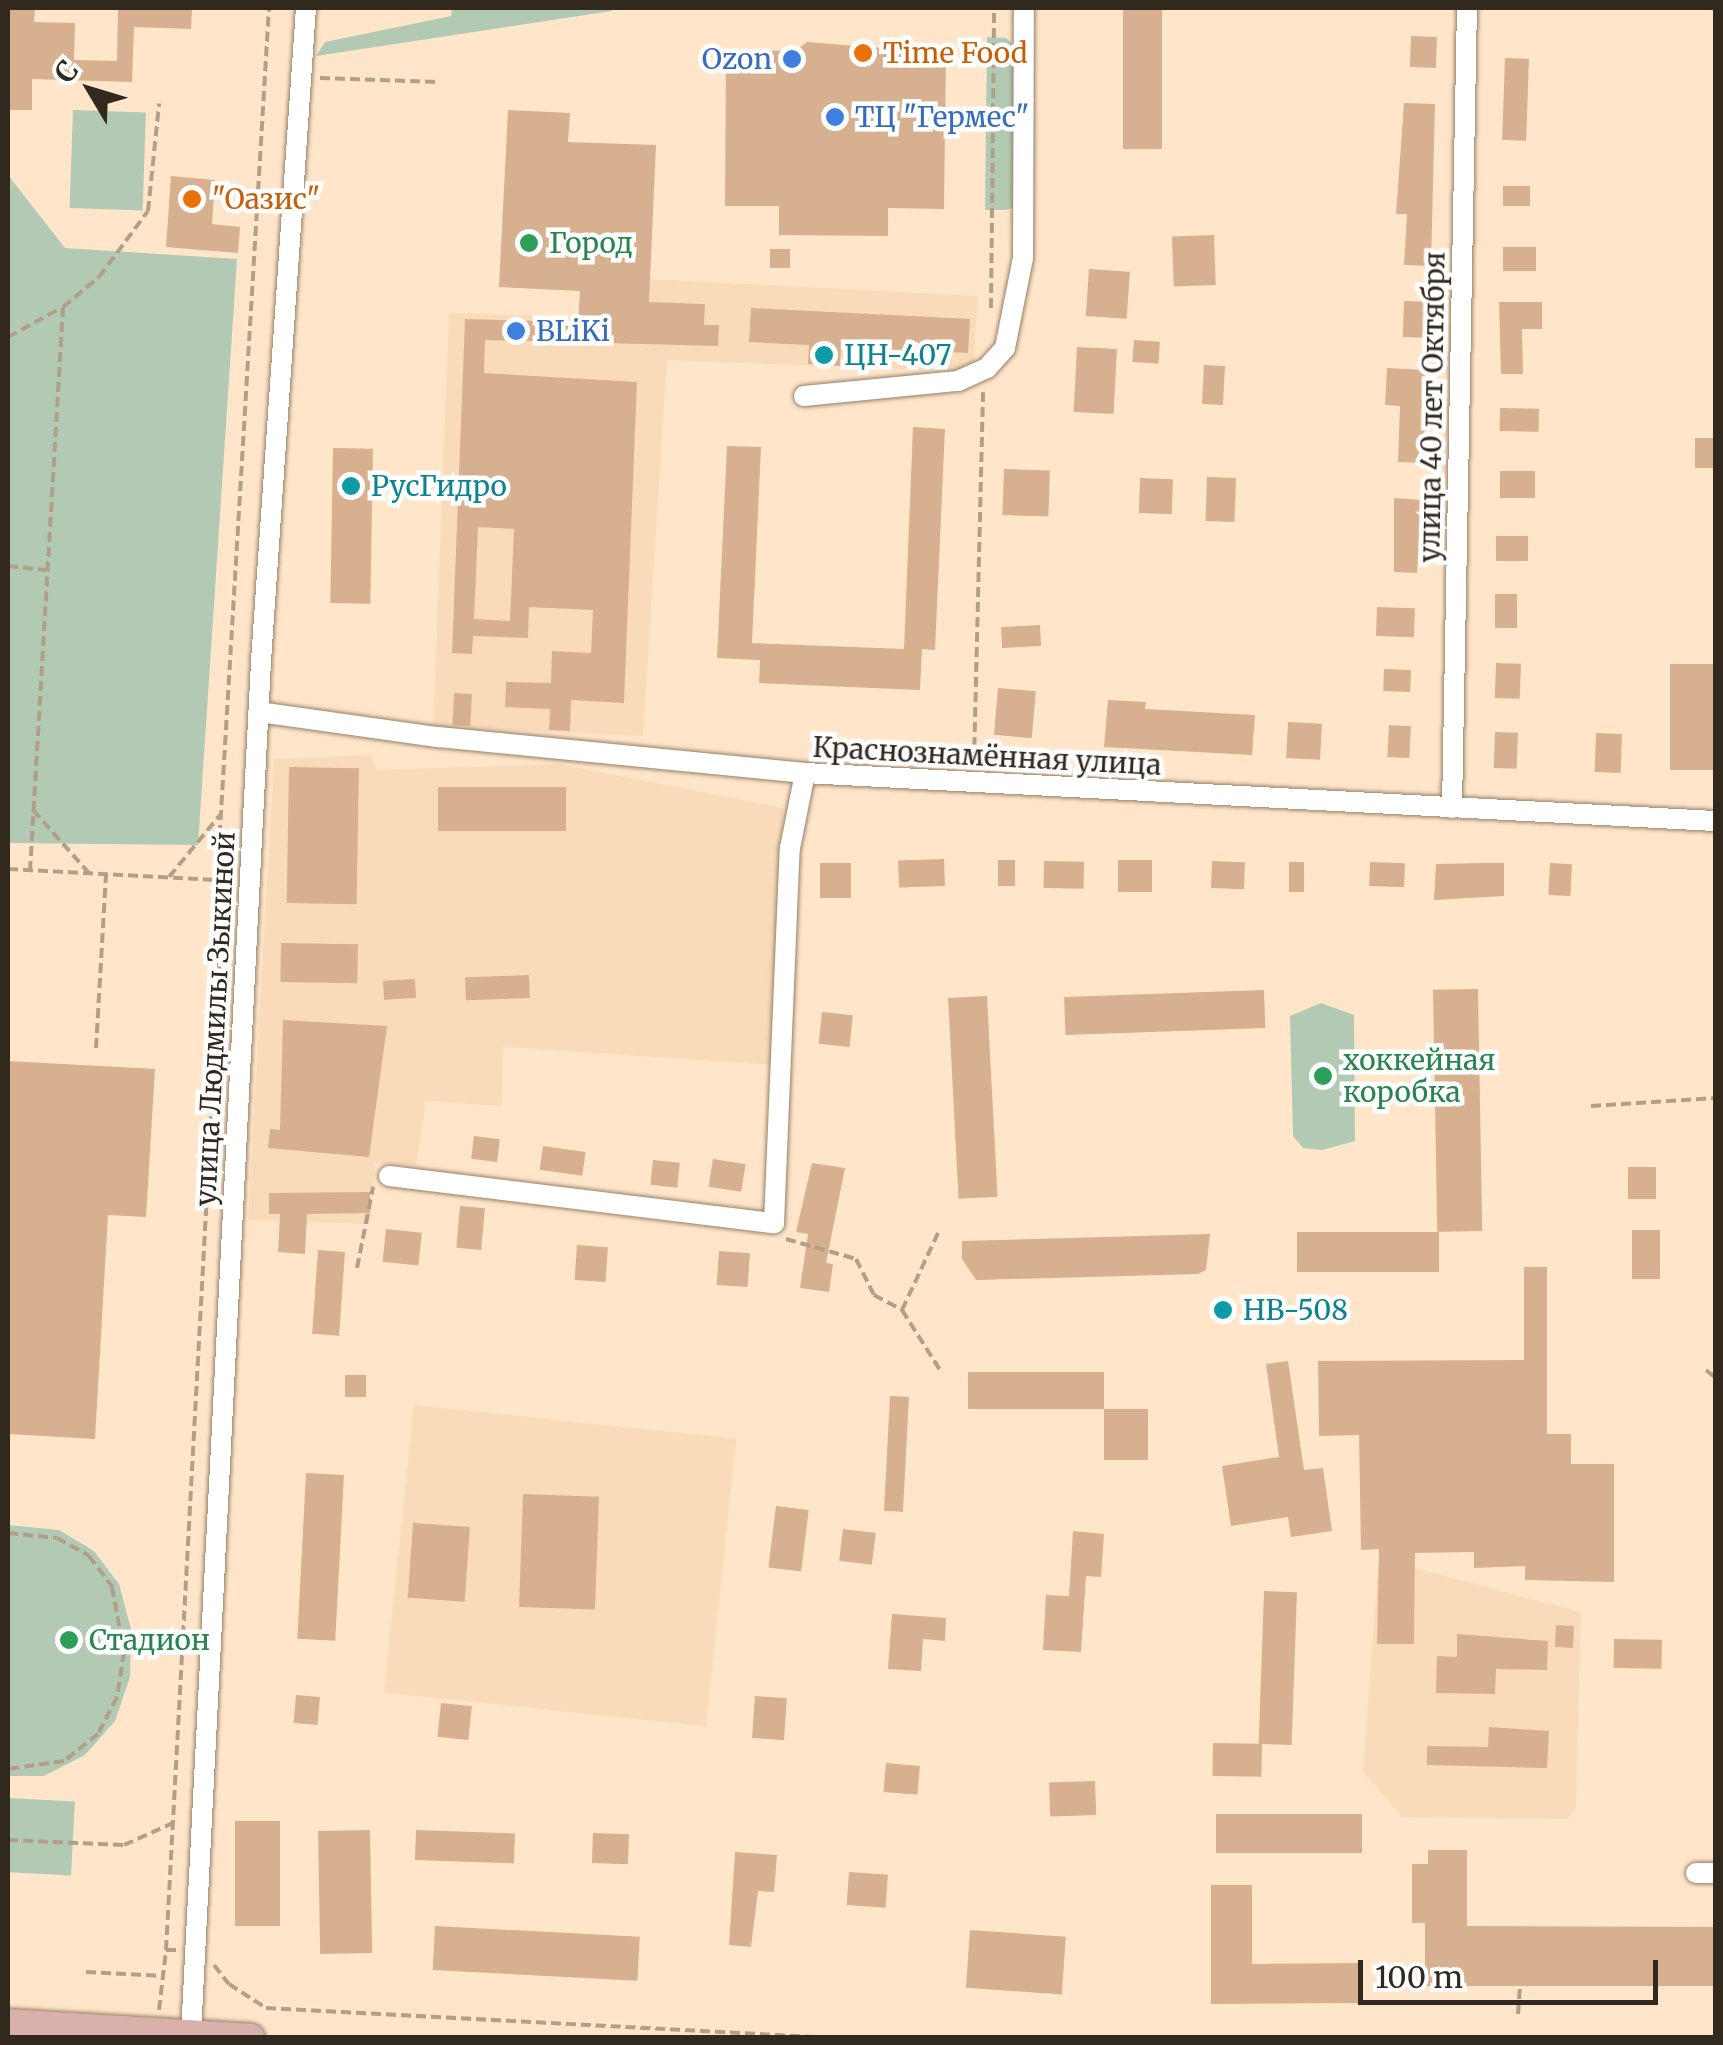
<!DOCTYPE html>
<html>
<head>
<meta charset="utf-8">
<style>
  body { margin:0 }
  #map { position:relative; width:1723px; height:2045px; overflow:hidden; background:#ffe6cb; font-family:Merriweather,serif }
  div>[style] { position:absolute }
  .built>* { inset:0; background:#f9dbba; transform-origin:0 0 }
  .green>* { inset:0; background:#b2cab3; transform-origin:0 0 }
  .building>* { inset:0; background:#d7b18f; transform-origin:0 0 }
  .round { border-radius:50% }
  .path>* { height:4px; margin-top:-2px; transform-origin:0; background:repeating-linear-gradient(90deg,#b29f8a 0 10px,transparent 0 15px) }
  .roads { filter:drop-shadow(0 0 2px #968068) drop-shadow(0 0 2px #968068) }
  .minor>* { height:20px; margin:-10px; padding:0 10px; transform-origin:10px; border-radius:10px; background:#fff }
  .major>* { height:28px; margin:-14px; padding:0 14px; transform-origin:14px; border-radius:14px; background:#dab0aa }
  .dots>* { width:28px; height:28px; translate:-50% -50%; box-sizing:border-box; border:5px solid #fff; border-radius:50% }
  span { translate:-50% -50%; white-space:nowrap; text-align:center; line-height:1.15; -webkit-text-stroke:9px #fff; paint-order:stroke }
  .food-label { font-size:28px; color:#c56008 }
  .left { translate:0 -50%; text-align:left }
  .shop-label { font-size:28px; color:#366cbe }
  .right { translate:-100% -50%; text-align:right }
  .leisure-label { font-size:28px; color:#27864d }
  .culture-label { font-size:28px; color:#0d838f }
  .street-label { font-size:28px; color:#32291e }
  .frame { position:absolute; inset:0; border:10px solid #32291e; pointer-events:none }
  .north { position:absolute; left:40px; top:40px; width:100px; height:100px; -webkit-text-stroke:8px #fff; paint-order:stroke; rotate:308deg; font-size:28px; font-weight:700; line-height:40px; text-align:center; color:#32291e }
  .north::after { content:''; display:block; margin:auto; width:35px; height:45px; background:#32291e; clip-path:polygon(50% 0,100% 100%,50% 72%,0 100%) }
  .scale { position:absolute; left:1358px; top:1960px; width:300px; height:45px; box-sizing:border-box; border:5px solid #32291e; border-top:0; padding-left:12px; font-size:30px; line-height:35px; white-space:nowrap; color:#32291e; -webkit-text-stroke:8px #fff; paint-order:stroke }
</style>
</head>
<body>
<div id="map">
  <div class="built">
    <i style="clip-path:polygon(650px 279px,978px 296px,973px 372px,667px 360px,643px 736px,433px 727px,449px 313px,648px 320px)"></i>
    <i style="clip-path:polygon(371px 755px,377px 770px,559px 764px,783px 808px,776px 1065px,503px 1047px,502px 1106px,426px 1101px,416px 1165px,375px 1163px,370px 1224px,248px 1220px,274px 759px)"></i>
    <i style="left:414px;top:1405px;width:324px;height:289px;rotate:6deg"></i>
    <i style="clip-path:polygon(1378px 1567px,1415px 1568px,1581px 1612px,1576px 1808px,1567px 1819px,1403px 1817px,1363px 1772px)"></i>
  </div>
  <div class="green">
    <i style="clip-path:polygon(452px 8px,609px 8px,612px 11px,316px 56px,325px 42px,451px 16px)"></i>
    <i style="clip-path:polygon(987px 37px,1006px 38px,1018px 49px,1015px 207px,1006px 210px,985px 210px)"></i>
    <i style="left:73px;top:110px;width:73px;height:98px;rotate:2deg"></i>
    <i style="clip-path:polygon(8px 175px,65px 248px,237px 259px,198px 845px,8px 843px)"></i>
    <i style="clip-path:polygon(1321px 1003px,1354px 1015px,1355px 1141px,1322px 1150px,1303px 1148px,1293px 1136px,1290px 1016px)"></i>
    <i style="clip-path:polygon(8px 1525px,59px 1530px,94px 1551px,119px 1584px,131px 1629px,130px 1677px,115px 1721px,85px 1755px,44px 1776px,8px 1776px)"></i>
    <i style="left:8px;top:1798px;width:67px;height:74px;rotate:3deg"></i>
  </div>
  <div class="building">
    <i style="clip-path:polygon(8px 8px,35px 8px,34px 22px,75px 23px,74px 60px,117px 61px,118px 8px,192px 8px,191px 29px,134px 27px,132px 82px,32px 79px,32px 110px,8px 110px)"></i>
    <i style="left:1123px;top:8px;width:39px;height:141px"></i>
    <i style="left:1411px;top:36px;width:26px;height:31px;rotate:2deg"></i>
    <i style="clip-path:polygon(807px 42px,946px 53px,944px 209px,888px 208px,888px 236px,779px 235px,779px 206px,725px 206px,726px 50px,795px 51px)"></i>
    <i style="left:1505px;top:58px;width:24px;height:82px;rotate:2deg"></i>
    <i style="clip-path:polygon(1404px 103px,1435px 104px,1431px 266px,1404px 265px,1407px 214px,1396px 214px)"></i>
    <i style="clip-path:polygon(evenodd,508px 110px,570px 113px,568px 142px,656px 145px,649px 302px,705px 304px,704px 325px,719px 325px,718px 346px,485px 340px,484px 373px,637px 382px,624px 703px,571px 700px,570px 731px,549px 730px,550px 709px,505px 707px,506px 682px,551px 683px,552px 651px,591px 653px,593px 610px,529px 607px,528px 638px,473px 636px,472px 654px,452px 653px,465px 319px,578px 322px,580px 291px,499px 287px,508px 110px,478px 527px,514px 529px,510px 621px,474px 619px,478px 527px)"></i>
    <i style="clip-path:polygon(171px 176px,215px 180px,212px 224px,240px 227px,238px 253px,166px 247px)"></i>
    <i style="left:1503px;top:186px;width:27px;height:20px"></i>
    <i style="left:1214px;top:235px;width:50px;height:42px;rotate:88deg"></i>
    <i style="left:1503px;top:247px;width:33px;height:24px"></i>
    <i style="left:770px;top:249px;width:20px;height:19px"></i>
    <i style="left:1089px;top:269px;width:41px;height:47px;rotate:4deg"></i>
    <i style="left:1404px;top:301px;width:28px;height:36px;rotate:2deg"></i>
    <i style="clip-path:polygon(1499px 302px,1542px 302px,1542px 329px,1522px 329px,1523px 374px,1501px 374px)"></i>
    <i style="clip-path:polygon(751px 308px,970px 319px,968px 353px,841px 347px,840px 366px,808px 364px,809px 345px,749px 342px)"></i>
    <i style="left:1134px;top:340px;width:26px;height:22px;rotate:4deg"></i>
    <i style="left:1077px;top:347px;width:40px;height:65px;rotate:3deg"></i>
    <i style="left:1204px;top:365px;width:21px;height:39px;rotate:3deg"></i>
    <i style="clip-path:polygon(1387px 368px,1425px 370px,1424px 463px,1398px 462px,1400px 406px,1385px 405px)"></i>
    <i style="left:1500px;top:408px;width:39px;height:23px;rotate:1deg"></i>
    <i style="clip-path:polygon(913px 427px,945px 429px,935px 650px,922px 649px,920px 690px,759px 683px,760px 660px,717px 658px,727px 446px,761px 447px,752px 643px,904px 649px)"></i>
    <i style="left:1695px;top:438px;width:21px;height:30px"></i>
    <i style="left:333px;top:448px;width:40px;height:155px;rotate:1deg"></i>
    <i style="left:1004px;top:469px;width:46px;height:46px;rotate:2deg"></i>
    <i style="left:1500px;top:471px;width:35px;height:27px"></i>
    <i style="left:1207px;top:477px;width:29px;height:44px;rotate:2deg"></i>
    <i style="left:1140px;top:478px;width:33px;height:35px;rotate:2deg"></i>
    <i style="clip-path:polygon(1394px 498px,1421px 500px,1417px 573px,1394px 572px)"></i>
    <i style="left:1528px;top:536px;width:25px;height:32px;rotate:90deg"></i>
    <i style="left:1495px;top:594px;width:22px;height:34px"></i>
    <i style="left:1377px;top:607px;width:38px;height:29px;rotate:2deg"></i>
    <i style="left:1040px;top:625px;width:21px;height:39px;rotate:87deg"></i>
    <i style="left:1496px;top:663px;width:25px;height:35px;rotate:2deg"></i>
    <i style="left:1670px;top:664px;width:46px;height:106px"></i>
    <i style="left:1384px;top:669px;width:27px;height:22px;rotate:2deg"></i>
    <i style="left:998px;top:688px;width:38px;height:47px;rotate:5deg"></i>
    <i style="left:454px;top:693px;width:18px;height:32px;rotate:3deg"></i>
    <i style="clip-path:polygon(1108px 700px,1146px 702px,1145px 709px,1255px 715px,1252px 755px,1104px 747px)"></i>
    <i style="left:1288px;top:722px;width:34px;height:36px;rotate:3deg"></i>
    <i style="left:1389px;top:725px;width:22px;height:32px;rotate:3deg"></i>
    <i style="left:1495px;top:732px;width:23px;height:36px;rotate:2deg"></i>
    <i style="left:1596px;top:733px;width:26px;height:39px;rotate:2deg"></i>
    <i style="left:289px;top:767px;width:70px;height:136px;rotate:1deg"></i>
    <i style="left:438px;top:787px;width:128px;height:44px"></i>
    <i style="left:944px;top:859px;width:27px;height:46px;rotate:88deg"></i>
    <i style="left:998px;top:860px;width:17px;height:26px"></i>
    <i style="left:1152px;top:860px;width:32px;height:34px;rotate:90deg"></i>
    <i style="left:1044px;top:861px;width:40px;height:27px;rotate:1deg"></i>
    <i style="left:1212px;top:861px;width:33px;height:27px;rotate:2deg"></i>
    <i style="left:1289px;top:862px;width:15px;height:30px"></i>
    <i style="left:1370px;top:862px;width:35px;height:24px;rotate:2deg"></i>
    <i style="left:820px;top:863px;width:31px;height:35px"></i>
    <i style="clip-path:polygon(1482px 863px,1504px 863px,1504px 896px,1434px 900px,1436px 864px)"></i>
    <i style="left:1550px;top:863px;width:22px;height:32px;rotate:3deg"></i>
    <i style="left:281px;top:943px;width:77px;height:39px;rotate:1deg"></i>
    <i style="left:529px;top:975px;width:23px;height:64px;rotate:88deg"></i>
    <i style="left:415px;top:979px;width:19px;height:32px;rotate:87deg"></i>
    <i style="left:1478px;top:989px;width:242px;height:45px;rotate:89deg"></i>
    <i style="left:1264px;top:990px;width:38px;height:200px;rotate:88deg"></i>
    <i style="left:987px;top:996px;width:201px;height:39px;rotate:87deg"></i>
    <i style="left:822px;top:1012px;width:31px;height:32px;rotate:6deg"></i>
    <i style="clip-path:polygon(283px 1020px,387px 1026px,369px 1157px,268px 1148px,270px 1129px,280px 1130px)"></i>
    <i style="clip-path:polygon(8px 1061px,155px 1069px,146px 1217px,108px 1215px,95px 1439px,8px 1434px)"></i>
    <i style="left:474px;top:1136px;width:26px;height:23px;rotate:7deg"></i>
    <i style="left:543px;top:1146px;width:43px;height:24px;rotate:8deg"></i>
    <i style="left:713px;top:1159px;width:33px;height:28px;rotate:9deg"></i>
    <i style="left:653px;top:1160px;width:27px;height:25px;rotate:6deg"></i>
    <i style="clip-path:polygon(812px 1163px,845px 1168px,826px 1263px,833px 1264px,829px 1292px,800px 1288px,808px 1234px,796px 1232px)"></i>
    <i style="left:1628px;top:1167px;width:28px;height:32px"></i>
    <i style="clip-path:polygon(370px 1192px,370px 1213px,307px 1214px,305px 1254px,278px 1252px,280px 1214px,269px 1214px,269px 1193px)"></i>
    <i style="left:460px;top:1206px;width:25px;height:42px;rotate:5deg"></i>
    <i style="left:386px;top:1229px;width:36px;height:33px;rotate:6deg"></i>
    <i style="left:1660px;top:1230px;width:49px;height:28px;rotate:90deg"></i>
    <i style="left:1439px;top:1232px;width:40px;height:142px;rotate:90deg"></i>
    <i style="clip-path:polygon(1210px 1234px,1206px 1270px,1198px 1274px,976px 1280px,962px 1259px,962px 1241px)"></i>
    <i style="left:577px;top:1245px;width:31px;height:35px;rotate:4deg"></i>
    <i style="left:318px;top:1250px;width:27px;height:84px;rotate:4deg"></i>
    <i style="left:719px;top:1251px;width:31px;height:34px;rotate:4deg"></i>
    <i style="clip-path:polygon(1524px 1267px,1547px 1267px,1547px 1434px,1571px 1434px,1571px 1464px,1614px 1464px,1614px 1582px,1525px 1580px,1525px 1566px,1474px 1568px,1474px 1552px,1415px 1553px,1414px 1644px,1377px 1644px,1379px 1549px,1361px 1550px,1359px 1435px,1319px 1436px,1318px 1361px,1524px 1360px)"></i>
    <i class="round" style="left:1212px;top:1299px;width:22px;height:22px"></i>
    <i style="clip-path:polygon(1288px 1361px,1304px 1470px,1323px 1468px,1332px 1531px,1291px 1537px,1288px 1517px,1231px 1526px,1222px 1466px,1279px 1457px,1266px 1364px)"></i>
    <i style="left:968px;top:1372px;width:136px;height:37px"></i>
    <i style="left:345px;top:1375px;width:21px;height:22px"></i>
    <i style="left:890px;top:1396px;width:19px;height:115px;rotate:3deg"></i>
    <i style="left:1104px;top:1409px;width:44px;height:51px"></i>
    <i style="left:306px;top:1473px;width:38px;height:166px;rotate:3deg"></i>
    <i style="left:523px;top:1494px;width:76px;height:113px;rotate:2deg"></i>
    <i style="left:776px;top:1506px;width:33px;height:62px;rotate:7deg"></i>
    <i style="left:413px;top:1523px;width:57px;height:75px;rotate:4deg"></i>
    <i style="left:843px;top:1529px;width:33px;height:32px;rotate:7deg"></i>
    <i style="clip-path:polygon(1073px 1531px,1104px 1534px,1101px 1577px,1086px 1576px,1081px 1652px,1043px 1650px,1046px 1595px,1069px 1596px)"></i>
    <i style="left:1264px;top:1591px;width:33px;height:153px;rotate:2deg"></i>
    <i style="clip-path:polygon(892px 1614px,946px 1618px,945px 1641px,923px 1639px,921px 1671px,888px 1669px)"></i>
    <i style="left:1556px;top:1625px;width:18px;height:22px;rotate:3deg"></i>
    <i style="clip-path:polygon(1457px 1634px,1548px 1641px,1547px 1670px,1496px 1669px,1495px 1694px,1436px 1693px,1437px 1656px,1457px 1657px)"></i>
    <i style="left:1614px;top:1639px;width:48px;height:29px;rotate:1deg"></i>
    <i style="left:296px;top:1695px;width:24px;height:28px;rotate:5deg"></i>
    <i style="left:755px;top:1696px;width:32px;height:42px;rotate:4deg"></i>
    <i style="left:441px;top:1703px;width:31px;height:34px;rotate:6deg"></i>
    <i style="clip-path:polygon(1489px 1727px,1549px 1731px,1547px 1768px,1427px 1765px,1427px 1746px,1488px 1747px)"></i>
    <i style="left:1213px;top:1743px;width:49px;height:33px;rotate:1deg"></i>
    <i style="left:886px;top:1763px;width:34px;height:29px;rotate:5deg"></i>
    <i style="left:1095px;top:1781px;width:34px;height:46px;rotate:88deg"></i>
    <i style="left:1362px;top:1814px;width:39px;height:146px;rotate:90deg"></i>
    <i style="left:235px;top:1821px;width:45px;height:105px"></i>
    <i style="left:370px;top:1830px;width:123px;height:52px;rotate:89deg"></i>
    <i style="left:416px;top:1830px;width:99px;height:30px;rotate:2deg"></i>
    <i style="left:593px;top:1833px;width:36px;height:30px;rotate:2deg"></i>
    <i style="clip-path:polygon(1428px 1850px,1467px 1850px,1467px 1926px,1716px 1927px,1716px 1986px,1425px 1986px,1425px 1923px,1412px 1923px,1412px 1864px,1428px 1864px)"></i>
    <i style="clip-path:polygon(735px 1852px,777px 1855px,774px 1892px,758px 1891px,751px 1947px,729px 1945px)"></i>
    <i style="left:849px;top:1872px;width:39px;height:33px;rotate:4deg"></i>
    <i style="clip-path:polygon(1211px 1885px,1252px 1885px,1252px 1964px,1362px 1963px,1362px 2003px,1211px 2004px)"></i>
    <i style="left:435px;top:1926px;width:205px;height:44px;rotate:3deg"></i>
    <i style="left:970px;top:1930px;width:96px;height:58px;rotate:4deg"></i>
  </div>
  <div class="path">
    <i style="left:320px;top:78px;width:119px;rotate:1.9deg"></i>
    <i style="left:991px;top:308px;width:300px;rotate:-89.4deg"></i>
    <i style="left:8px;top:337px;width:60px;rotate:-28.7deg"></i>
    <i style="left:8px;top:566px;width:38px;rotate:6deg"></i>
    <i style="left:974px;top:762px;width:370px;rotate:-88.6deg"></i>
    <i style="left:33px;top:810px;width:84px;rotate:48.4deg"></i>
    <i style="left:8px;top:869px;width:209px;rotate:3deg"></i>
    <i style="left:30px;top:871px;width:565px;rotate:-86.65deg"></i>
    <i style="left:63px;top:307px;width:47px;rotate:-39.8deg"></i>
    <i style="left:99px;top:277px;width:82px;rotate:-53.4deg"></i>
    <i style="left:148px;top:211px;width:108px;rotate:-84.1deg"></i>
    <i style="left:169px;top:877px;width:80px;rotate:-50.6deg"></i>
    <i style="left:96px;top:1048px;width:174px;rotate:-86.7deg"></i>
    <i style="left:1591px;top:1106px;width:125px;rotate:-3.7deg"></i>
    <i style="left:786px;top:1239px;width:73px;rotate:15.9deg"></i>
    <i style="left:856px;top:1259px;width:40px;rotate:63.4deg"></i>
    <i style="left:874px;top:1295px;width:32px;rotate:28deg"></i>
    <i style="left:902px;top:1310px;width:75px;rotate:57.6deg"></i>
    <i style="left:357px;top:1268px;width:83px;rotate:-78.8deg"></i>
    <i style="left:902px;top:1310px;width:87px;rotate:-64.9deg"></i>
    <i style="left:1706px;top:1370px;width:13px;rotate:39deg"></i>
    <i style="left:8px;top:1533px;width:49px;rotate:5.8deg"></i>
    <i style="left:57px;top:1538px;width:37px;rotate:29deg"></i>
    <i style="left:89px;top:1556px;width:39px;rotate:53deg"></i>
    <i style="left:112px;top:1587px;width:66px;rotate:79.5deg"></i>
    <i style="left:124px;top:1652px;width:46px;rotate:98.8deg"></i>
    <i style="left:117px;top:1697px;width:42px;rotate:117.2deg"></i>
    <i style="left:98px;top:1734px;width:43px;rotate:141.5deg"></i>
    <i style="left:64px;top:1761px;width:57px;rotate:171.9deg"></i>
    <i style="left:8px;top:1840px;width:116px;rotate:2.5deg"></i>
    <i style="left:124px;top:1845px;width:54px;rotate:-24.2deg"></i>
    <i style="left:176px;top:1950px;width:10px;rotate:180deg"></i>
    <i style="left:166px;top:1950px;width:979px;rotate:-86.9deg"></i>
    <i style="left:219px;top:972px;width:92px;rotate:-91.2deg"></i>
    <i style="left:217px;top:880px;width:874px;rotate:-86.59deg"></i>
    <i style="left:214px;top:1965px;width:24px;rotate:52deg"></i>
    <i style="left:229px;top:1984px;width:44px;rotate:33deg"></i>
    <i style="left:266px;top:2008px;width:570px;rotate:3.02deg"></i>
    <i style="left:86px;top:1972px;width:78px;rotate:2.9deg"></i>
    <i style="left:159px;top:2010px;width:60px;rotate:-83.3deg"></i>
    <i style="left:1518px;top:2014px;width:28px;rotate:-86deg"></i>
  </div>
  <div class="roads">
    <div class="minor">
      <i style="left:804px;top:396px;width:155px;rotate:-5.6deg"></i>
      <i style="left:958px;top:381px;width:32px;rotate:-24deg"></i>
      <i style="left:987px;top:368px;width:27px;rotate:-48deg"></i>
      <i style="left:1005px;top:348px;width:92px;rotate:-78.7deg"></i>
      <i style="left:1023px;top:258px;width:250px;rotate:-89.8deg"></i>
      <i style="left:259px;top:712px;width:181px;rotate:8deg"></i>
      <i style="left:438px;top:737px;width:369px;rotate:5.6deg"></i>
      <i style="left:805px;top:773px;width:912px;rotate:3.02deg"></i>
      <i style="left:1452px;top:808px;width:800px;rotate:-88.93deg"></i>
      <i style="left:389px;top:1176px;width:388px;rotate:7deg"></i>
      <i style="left:774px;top:1223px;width:375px;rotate:-87.6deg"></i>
      <i style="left:790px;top:848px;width:76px;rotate:-78.7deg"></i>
      <i style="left:1696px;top:1873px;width:20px"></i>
      <i style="left:191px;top:2034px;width:1375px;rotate:-87.08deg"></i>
      <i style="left:261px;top:661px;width:655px;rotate:-86.06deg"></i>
    </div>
    <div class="major">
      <i style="left:8px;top:2023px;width:243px;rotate:3.5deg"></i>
    </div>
  </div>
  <div class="dots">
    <i style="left:863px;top:53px;background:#e8710a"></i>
    <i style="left:792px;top:59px;background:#3f7fe0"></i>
    <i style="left:835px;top:117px;background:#3f7fe0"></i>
    <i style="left:192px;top:199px;background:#e8710a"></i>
    <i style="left:529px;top:243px;background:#2e9e5b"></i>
    <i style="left:516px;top:331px;background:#3f7fe0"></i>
    <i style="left:824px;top:355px;background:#0f9aa8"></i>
    <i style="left:351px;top:486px;background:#0f9aa8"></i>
    <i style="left:1323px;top:1076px;background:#2e9e5b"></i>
    <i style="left:1223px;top:1310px;background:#0f9aa8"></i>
    <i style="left:69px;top:1640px;background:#2e9e5b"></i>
  </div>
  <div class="food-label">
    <span class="left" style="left:883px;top:53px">Time Food</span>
    <span class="left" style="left:212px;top:199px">"Оазис"</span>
  </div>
  <div class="shop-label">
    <span class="right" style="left:772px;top:59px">Ozon</span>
    <span class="left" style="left:855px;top:117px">ТЦ "Гермес"</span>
    <span class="left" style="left:536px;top:331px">BLiKi</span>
  </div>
  <div class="leisure-label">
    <span class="left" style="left:549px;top:243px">Город</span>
    <span class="left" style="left:1343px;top:1076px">хоккейная<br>коробка</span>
    <span class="left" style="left:89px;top:1640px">Стадион</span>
  </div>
  <div class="culture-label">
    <span class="left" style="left:844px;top:355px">ЦН-407</span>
    <span class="left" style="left:371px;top:486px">РусГидро</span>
    <span class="left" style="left:1243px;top:1310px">НВ-508</span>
  </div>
  <div class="street-label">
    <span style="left:1432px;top:407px;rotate:-89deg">улица 40 лет Октября</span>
    <span style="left:987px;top:756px;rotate:3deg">Краснознамённая улица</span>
    <span style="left:215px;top:1019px;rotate:-87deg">улица Людмилы Зыкиной</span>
  </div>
  <div class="frame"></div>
  <div class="north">С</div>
  <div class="scale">100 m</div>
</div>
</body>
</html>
